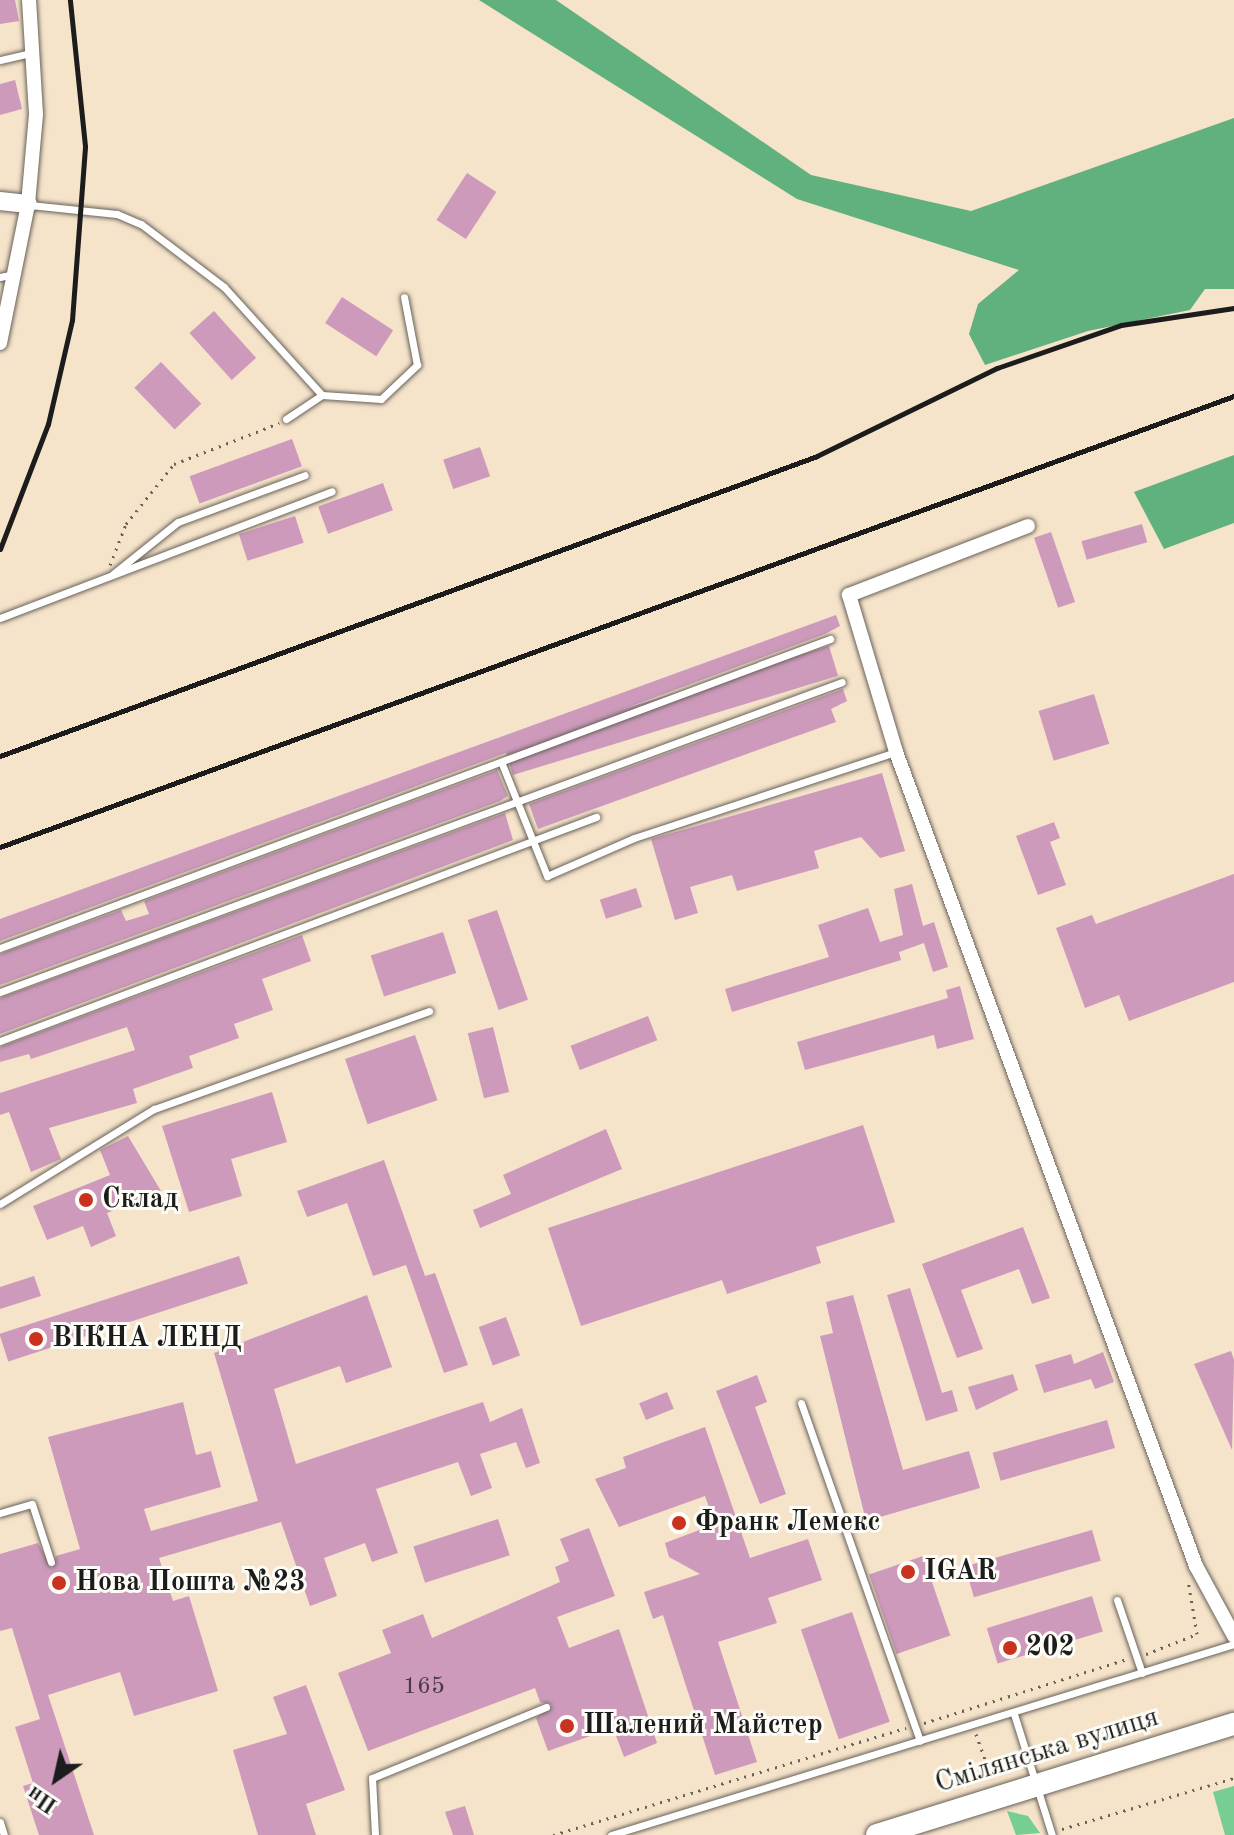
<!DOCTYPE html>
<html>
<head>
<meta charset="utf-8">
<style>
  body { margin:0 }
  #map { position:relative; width:1234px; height:1835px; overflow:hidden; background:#f5e3ca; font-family:"Old Standard TT",serif }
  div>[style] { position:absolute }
  .green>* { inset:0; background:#77ce94 }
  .forest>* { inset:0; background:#61b17e }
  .building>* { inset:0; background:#cd9abc; transform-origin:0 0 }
  .path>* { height:3px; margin-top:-1.5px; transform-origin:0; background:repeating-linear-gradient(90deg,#686259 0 2px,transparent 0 8px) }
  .roads { filter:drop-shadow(0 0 2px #686259) drop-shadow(0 0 2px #686259) }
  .service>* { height:7px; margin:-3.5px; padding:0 3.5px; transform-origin:3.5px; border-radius:3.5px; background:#fff }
  .minor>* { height:14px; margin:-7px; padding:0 7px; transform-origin:7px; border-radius:7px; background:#fff }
  .tertiary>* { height:18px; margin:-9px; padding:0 9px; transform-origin:9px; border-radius:9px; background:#fff }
  .primary>* { height:22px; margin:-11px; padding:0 11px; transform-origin:11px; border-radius:11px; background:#fff }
  .rail>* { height:5px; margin:-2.5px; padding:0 2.5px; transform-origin:2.5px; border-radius:2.5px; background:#1c1c1c }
  .dots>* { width:22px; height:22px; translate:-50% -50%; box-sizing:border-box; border:4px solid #fdfcf7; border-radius:50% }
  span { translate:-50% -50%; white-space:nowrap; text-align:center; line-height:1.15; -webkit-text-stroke:6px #fdfcf7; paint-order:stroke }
  .number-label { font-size:24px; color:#483c44 }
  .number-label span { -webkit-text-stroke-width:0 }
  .poi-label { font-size:28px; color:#1c1c1c; font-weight:700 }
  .left { translate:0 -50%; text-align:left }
  .street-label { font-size:28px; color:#1c1c1c }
  .north { position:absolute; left:16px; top:1739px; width:80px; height:80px; -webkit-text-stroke:6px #fdfcf7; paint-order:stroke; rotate:214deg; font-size:22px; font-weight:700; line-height:32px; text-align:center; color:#1c1c1c }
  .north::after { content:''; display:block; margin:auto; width:28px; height:36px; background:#1c1c1c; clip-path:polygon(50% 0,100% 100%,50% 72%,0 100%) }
</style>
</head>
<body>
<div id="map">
  <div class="green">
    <i style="clip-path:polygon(1234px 1786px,1234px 1835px,1225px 1835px,1213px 1792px)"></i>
    <i style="clip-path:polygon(1007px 1811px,1028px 1816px,1040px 1833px,1016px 1835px)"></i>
  </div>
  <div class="forest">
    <i style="clip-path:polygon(479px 0,556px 0,811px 175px,971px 211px,1234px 118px,1234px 289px,1205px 289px,1190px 310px,1088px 331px,985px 365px,969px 334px,978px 304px,1019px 270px,797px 199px)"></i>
    <i style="clip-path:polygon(1234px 455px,1234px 523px,1164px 549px,1134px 492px)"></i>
  </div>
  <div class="building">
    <i style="clip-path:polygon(0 0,15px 0,19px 21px,0 24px)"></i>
    <i style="clip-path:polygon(15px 80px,22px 109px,0 115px,0 84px)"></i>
    <i style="left:467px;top:173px;width:35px;height:56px;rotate:33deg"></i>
    <i style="left:342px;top:297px;width:61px;height:31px;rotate:33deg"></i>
    <i style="left:214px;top:311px;width:63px;height:33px;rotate:48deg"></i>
    <i style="left:161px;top:362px;width:58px;height:37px;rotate:46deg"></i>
    <i style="left:292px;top:439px;width:29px;height:109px;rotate:70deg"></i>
    <i style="left:480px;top:447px;width:31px;height:39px;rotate:71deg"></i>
    <i style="left:383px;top:483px;width:29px;height:69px;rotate:70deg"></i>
    <i style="left:295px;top:516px;width:28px;height:59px;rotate:72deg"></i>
    <i style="left:1142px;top:524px;width:19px;height:63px;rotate:74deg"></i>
    <i style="left:1051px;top:532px;width:74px;height:18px;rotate:71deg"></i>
    <i style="clip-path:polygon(836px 615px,840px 626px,825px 634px,0 941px,0 919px)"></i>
    <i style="left:829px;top:646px;width:31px;height:340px;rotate:73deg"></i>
    <i style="clip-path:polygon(843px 689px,847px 701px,831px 709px,836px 722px,538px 829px,529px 804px)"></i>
    <i style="left:1094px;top:694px;width:52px;height:58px;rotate:73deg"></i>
    <i style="clip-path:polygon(497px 770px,508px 796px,500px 801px,0 985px,0 954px,121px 910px,126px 921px,149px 914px,144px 901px)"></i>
    <i style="clip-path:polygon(882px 773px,905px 851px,880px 858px,861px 837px,814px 851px,819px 868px,737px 891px,732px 875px,690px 887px,698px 913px,675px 920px,651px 839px)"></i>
    <i style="clip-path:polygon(505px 813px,513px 840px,0 1034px,0 998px)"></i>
    <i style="clip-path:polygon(1054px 822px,1060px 838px,1050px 842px,1066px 885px,1038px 895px,1016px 836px)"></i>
    <i style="clip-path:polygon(1234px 874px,1234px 982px,1129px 1021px,1119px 995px,1085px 1008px,1056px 928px,1092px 915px,1096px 924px)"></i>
    <i style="clip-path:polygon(912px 884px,923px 926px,934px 922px,948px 967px,933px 972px,924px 943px,899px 952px,901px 960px,732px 1012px,725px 989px,829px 957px,818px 925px,868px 908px,880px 942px,903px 935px,894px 889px)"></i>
    <i style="left:636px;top:888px;width:20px;height:38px;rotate:72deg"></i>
    <i style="left:497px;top:910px;width:95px;height:31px;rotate:71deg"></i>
    <i style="left:443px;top:932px;width:43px;height:76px;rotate:72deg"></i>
    <i style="clip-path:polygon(302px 935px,311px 961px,262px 979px,273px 1010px,234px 1024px,239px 1038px,189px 1056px,193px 1068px,133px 1089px,137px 1103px,49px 1128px,61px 1159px,31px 1172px,9px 1112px,0 1115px,0 1093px,135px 1050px,127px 1027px,31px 1059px,29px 1054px,0 1062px,0 1047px)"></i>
    <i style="clip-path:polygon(960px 986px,974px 1039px,937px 1049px,934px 1035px,805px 1070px,797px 1042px,948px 998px,946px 990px)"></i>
    <i style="left:648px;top:1016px;width:26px;height:83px;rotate:69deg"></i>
    <i style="left:493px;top:1027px;width:67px;height:26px;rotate:76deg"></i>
    <i style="left:415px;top:1035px;width:69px;height:74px;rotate:71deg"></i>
    <i style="clip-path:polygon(272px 1092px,287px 1142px,231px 1159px,242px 1196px,189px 1212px,162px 1126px)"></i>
    <i style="clip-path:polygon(863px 1125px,895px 1222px,816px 1247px,821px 1263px,727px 1294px,722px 1280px,581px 1326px,548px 1228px)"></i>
    <i style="clip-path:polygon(606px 1129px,622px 1169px,480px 1228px,473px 1210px,511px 1194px,503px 1175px)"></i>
    <i style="clip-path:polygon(128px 1136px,161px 1191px,107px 1213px,116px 1236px,91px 1247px,83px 1226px,47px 1240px,33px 1206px,110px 1175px,100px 1150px)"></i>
    <i style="clip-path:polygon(384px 1160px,425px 1276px,435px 1273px,468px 1365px,444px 1373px,406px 1265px,373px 1276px,347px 1203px,307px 1217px,297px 1191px)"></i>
    <i style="clip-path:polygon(1023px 1227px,1050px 1298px,1032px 1304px,1019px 1269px,961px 1290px,983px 1349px,957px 1358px,922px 1264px)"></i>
    <i style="left:239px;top:1256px;width:29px;height:252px;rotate:72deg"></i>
    <i style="clip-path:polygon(34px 1276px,41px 1296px,0 1309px,0 1287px)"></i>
    <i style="clip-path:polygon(910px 1288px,942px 1393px,952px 1390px,958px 1411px,926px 1421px,887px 1295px)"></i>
    <i style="clip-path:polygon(367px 1295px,392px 1367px,346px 1383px,340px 1366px,274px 1389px,296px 1464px,483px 1402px,490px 1422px,522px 1408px,540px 1463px,526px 1468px,516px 1442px,480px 1454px,492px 1488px,471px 1496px,458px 1462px,376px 1489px,398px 1553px,372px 1562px,365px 1543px,324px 1558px,337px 1596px,310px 1606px,281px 1522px,159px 1558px,173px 1601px,189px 1596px,218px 1691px,134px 1716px,120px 1672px,48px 1695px,94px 1835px,39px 1835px,23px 1786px,33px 1783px,15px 1727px,40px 1719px,12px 1628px,0 1631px,0 1554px,38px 1543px,52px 1568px,56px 1556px,80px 1549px,48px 1437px,183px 1402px,196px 1455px,211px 1451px,221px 1487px,144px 1509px,151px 1531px,258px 1501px,214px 1353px)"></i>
    <i style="clip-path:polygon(853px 1295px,903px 1470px,969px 1451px,980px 1488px,866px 1521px,820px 1336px,833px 1333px,826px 1302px)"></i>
    <i style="left:506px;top:1317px;width:41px;height:29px;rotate:70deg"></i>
    <i style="clip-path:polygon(1231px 1351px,1234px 1360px,1232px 1450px,1194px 1364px)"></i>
    <i style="clip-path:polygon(1103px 1352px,1114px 1382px,1095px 1389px,1091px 1379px,1044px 1393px,1035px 1365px,1071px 1354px,1074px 1364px)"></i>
    <i style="clip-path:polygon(1013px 1374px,1018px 1390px,976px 1410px,968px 1387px)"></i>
    <i style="clip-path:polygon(757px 1375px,767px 1402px,755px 1407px,786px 1494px,760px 1504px,716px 1391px)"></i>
    <i style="left:667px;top:1392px;width:18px;height:30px;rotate:68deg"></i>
    <i style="left:1107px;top:1420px;width:29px;height:119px;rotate:74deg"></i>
    <i style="clip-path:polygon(705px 1427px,750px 1558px,808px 1539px,822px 1580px,768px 1598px,777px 1623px,718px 1642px,757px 1762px,715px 1775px,663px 1615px,653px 1619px,644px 1592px,700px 1574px,669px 1557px,665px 1543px,715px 1524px,705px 1496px,619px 1527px,595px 1479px,626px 1468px,623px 1457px)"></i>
    <i style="left:498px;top:1519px;width:38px;height:89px;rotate:72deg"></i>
    <i style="clip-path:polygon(589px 1528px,615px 1596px,557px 1617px,569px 1648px,619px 1629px,657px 1743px,624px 1757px,613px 1728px,548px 1751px,536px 1718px,552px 1705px,540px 1702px,535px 1688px,368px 1751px,338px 1673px,391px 1653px,382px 1630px,423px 1614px,432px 1638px,560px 1582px,555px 1567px,569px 1561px,560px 1539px)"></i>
    <i style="left:1092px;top:1530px;width:32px;height:132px;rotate:74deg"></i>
    <i style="left:923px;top:1556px;width:84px;height:57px;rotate:71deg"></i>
    <i style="left:1092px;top:1596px;width:37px;height:110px;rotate:73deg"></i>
    <i style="left:852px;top:1612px;width:116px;height:54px;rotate:71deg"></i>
    <i style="clip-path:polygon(306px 1685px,345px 1790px,306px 1804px,316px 1835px,258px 1835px,233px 1750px,287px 1734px,273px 1697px)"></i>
    <i style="clip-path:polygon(465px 1806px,474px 1835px,453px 1835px,445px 1812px)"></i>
  </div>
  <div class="path">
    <i style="left:110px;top:565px;width:44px;rotate:-68.7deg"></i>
    <i style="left:126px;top:524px;width:77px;rotate:-51.3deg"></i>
    <i style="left:174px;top:464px;width:113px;rotate:-21.3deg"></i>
    <i style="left:1146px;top:1654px;width:55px;rotate:-21.4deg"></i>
    <i style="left:1197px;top:1634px;width:55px;rotate:-99.5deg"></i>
    <i style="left:924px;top:1723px;width:213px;rotate:-17.5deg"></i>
    <i style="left:976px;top:1734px;width:48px;rotate:70.4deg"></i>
    <i style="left:1062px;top:1829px;width:179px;rotate:-16.5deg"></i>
    <i style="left:553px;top:1835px;width:369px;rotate:-16.9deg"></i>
  </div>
  <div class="roads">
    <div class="service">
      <i style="left:0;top:60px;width:35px;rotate:-13deg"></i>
      <i style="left:30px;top:205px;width:87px;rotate:5.9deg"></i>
      <i style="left:117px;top:214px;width:26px;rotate:23deg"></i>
      <i style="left:141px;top:224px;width:104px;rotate:37.2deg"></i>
      <i style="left:224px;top:287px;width:146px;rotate:47.8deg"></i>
      <i style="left:322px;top:395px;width:59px;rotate:3.9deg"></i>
      <i style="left:381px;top:399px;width:50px;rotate:-43.4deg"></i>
      <i style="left:417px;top:365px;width:69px;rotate:-100.8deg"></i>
      <i style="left:0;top:277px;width:14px;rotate:-12deg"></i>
      <i style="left:286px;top:419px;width:43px;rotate:-33.7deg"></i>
      <i style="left:113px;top:574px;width:83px;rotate:-38.7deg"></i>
      <i style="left:178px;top:522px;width:135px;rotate:-20.3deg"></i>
      <i style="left:0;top:618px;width:355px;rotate:-20.9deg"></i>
      <i style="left:502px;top:764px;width:121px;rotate:68.1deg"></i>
      <i style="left:547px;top:876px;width:95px;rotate:-23.6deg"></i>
      <i style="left:634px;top:838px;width:276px;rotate:-18.2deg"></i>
      <i style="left:0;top:948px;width:886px;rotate:-20.42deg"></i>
      <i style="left:0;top:992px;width:897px;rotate:-20.21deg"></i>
      <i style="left:0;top:1041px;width:637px;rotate:-20.6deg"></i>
      <i style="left:0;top:1204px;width:181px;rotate:-31.7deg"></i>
      <i style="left:154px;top:1109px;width:292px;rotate:-19.6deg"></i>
      <i style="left:801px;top:1403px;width:358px;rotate:70.6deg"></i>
      <i style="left:0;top:1513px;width:33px;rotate:-16deg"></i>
      <i style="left:32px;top:1504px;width:61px;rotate:71.9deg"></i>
      <i style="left:1117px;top:1600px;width:77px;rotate:71.1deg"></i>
      <i style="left:1014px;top:1714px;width:127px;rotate:72.6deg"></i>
      <i style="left:0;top:1822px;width:14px;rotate:73deg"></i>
      <i style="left:375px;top:1835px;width:57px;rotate:-93deg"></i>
      <i style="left:372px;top:1778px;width:188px;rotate:-22.2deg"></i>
      <i style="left:611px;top:1835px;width:652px;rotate:-17.04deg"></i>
    </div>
    <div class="minor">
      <i style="left:0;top:343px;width:142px;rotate:-78.6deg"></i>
      <i style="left:28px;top:204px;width:90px;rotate:-84.9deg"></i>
      <i style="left:36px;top:114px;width:114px;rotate:-93.5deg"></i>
      <i style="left:1028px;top:526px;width:192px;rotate:158.9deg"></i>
      <i style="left:849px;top:595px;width:164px;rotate:73.3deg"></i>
      <i style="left:896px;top:752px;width:868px;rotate:69.77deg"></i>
      <i style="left:1196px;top:1566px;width:80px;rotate:61.5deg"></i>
    </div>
    <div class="tertiary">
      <i style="left:0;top:201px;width:28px;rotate:6deg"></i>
    </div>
    <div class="primary">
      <i style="left:877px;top:1835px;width:374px;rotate:-17.3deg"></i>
    </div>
  </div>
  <div class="rail">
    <i style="left:0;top:549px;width:134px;rotate:-69deg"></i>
    <i style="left:48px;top:424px;width:107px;rotate:-77deg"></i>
    <i style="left:72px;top:320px;width:174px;rotate:-85.7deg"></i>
    <i style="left:85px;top:146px;width:147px;rotate:-95.9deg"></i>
    <i style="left:0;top:756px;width:870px;rotate:-20.16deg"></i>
    <i style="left:817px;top:456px;width:200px;rotate:-26.1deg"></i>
    <i style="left:997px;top:368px;width:131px;rotate:-19.1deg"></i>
    <i style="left:1121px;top:325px;width:114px;rotate:-8.6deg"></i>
    <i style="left:0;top:847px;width:1314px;rotate:-20.08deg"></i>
  </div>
  <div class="dots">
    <i style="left:86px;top:1200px;background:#c8321e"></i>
    <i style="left:36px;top:1339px;background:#c8321e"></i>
    <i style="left:679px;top:1523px;background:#c8321e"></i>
    <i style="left:908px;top:1572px;background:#c8321e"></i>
    <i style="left:59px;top:1583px;background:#c8321e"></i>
    <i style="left:1010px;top:1648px;background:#c8321e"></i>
    <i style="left:567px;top:1726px;background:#c8321e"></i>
  </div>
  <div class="number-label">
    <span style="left:424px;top:1688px">165</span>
  </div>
  <div class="poi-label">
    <span class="left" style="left:102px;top:1200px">Склад</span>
    <span class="left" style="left:52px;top:1339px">ВІКНА ЛЕНД</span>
    <span class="left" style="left:695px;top:1523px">Франк Лемекс</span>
    <span class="left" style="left:924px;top:1572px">IGAR</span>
    <span class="left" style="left:75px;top:1583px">Нова Пошта №23</span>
    <span class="left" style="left:1026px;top:1648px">202</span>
    <span class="left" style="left:583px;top:1726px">Шалений Майстер</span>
  </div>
  <div class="street-label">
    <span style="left:1047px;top:1751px;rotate:-17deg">Смілянська вулиця</span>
  </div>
  <div class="north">Пн</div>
</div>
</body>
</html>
